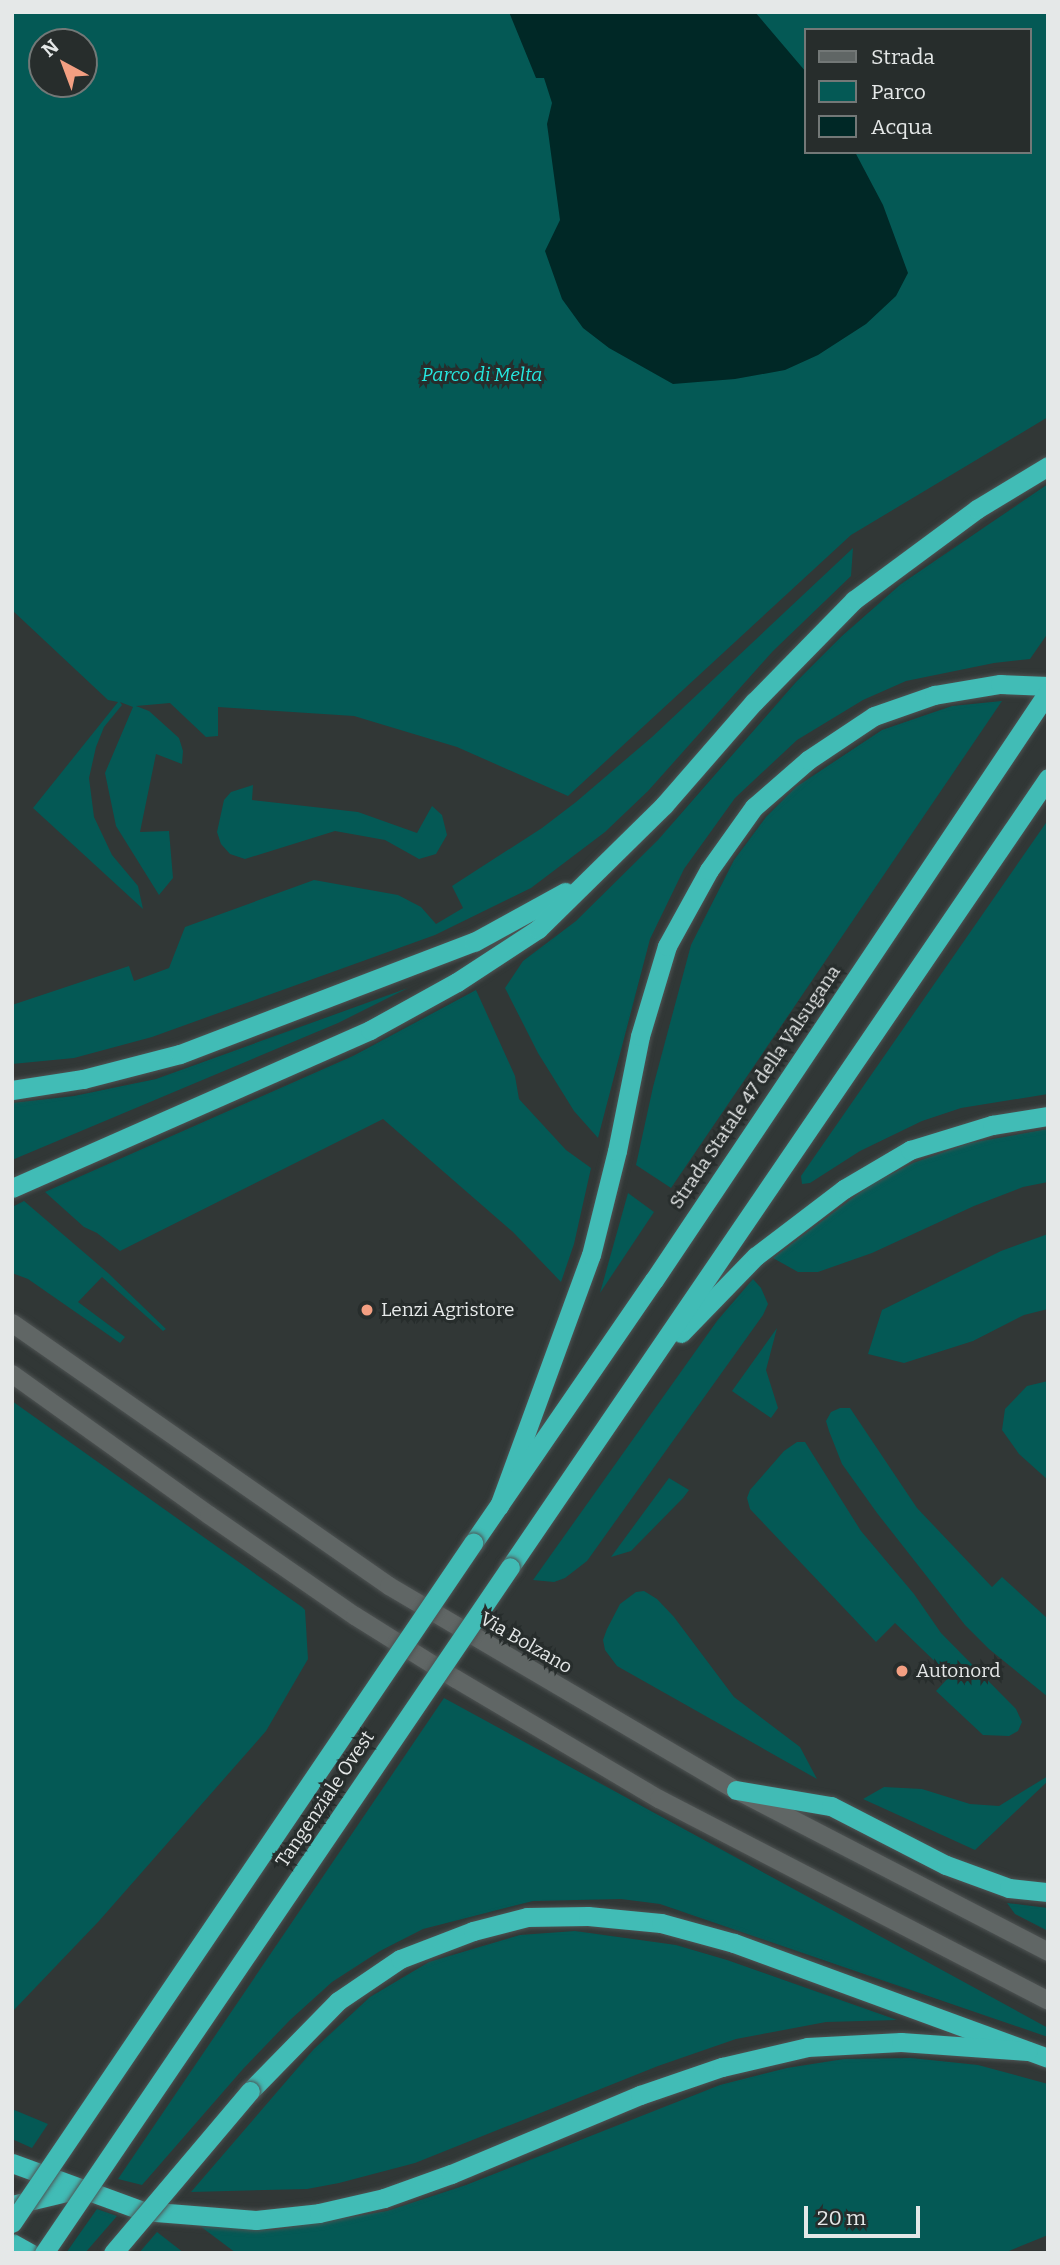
<!DOCTYPE html>
<html>
<head>
<meta charset="utf-8">
<style>
  body { margin:0 }
  #map { position:relative; width:1060px; height:2265px; overflow:hidden; background:#313736; font-family:Bitter,serif }
  div>[style] { position:absolute }
  .green>* { inset:0; background:#045955 }
  .water>* { inset:0; background:#002826 }
  .roads { filter:drop-shadow(0 0 2px #4e5353) drop-shadow(0 0 2px #4e5353) }
  .secondary>* { height:18px; margin:-9px; padding:0 9px; transform-origin:9px; border-radius:9px; background:#606665 }
  .trunk>* { height:19px; margin:-9.5px; padding:0 9.5px; transform-origin:9.5px; border-radius:9.5px; background:#41bcb6 }
  .bridges { filter:drop-shadow(0 0 2px #4e5353) drop-shadow(0 0 2px #4e5353) }
  .trunk-bridge>* { height:19px; margin:-9.5px; padding:0 9.5px; transform-origin:9.5px; border-radius:9.5px; background:#41bcb6 }
  .dots>* { width:19px; height:19px; translate:-50% -50%; box-sizing:border-box; border:4px solid #272d2c; border-radius:50% }
  span { translate:-50% -50%; white-space:nowrap; text-align:center; line-height:1.15; -webkit-text-stroke:6px #272d2c; paint-order:stroke }
  .park-label { font-size:19px; color:#25e9e1; font-style:italic }
  .street-label { font-size:19px; color:#e5e8e8 }
  .poi-label { font-size:19px; color:#e5e8e8 }
  .left { translate:0 -50%; text-align:left }
  .frame { position:absolute; inset:0; border:14px solid #e5e8e8; pointer-events:none }
  .legend { position:absolute; left:804px; top:28px; width:228px; height:126px; box-sizing:border-box; background:#272d2c; border:2px solid #737877; margin:0; padding:9px 12px; list-style:none; font-size:21px; color:#e5e8e8 }
  .legend li { display:flex; align-items:center; gap:14px; height:35px }
  .legend b { width:35px; border:2px solid #737877 }
  .north { position:absolute; left:28px; top:28px; width:70px; height:70px; box-sizing:border-box; background:#272d2c; border:2px solid #737877; border-radius:50%; rotate:319deg; font-size:19px; font-weight:700; line-height:28px; text-align:center; color:#e5e8e8 }
  .north::after { content:''; display:block; margin:auto; width:24px; height:32px; background:#f39f82; clip-path:polygon(50% 0,100% 100%,50% 72%,0 100%) }
  .scale { position:absolute; left:804px; top:2206px; width:116px; height:32px; box-sizing:border-box; border:4px solid #e5e8e8; border-top:0; padding-left:9px; font-size:21px; line-height:24px; white-space:nowrap; color:#e5e8e8; -webkit-text-stroke:5px #272d2c; paint-order:stroke }
</style>
</head>
<body>
<div id="map">
  <div class="green">
    <i style="clip-path:polygon(evenodd,12px 12px,1048px 12px,1048px 417px,851px 535px,568px 796px,457px 747px,354px 716px,218px 707px,218px 736px,206px 737px,170px 703px,136px 706px,149px 711px,179px 738px,183px 751px,182px 764px,156px 754px,140px 832px,169px 831px,173px 878px,159px 895px,116px 826px,105px 773px,133px 707px,120px 702px,122px 705px,104px 727px,96px 747px,89px 778px,94px 817px,112px 855px,138px 886px,143px 909px,33px 808px,118px 702px,108px 700px,12px 610px,12px 12px,806px 30px,1030px 30px,1030px 152px,806px 152px,806px 30px,12px 12px,42px 42px,84px 42px,84px 84px,42px 84px,42px 42px)"></i>
    <i style="clip-path:polygon(1048px 484px,1048px 633px,1030px 659px,994px 663px,906px 681px,863px 700px,797px 740px,735px 798px,684px 869px,650px 939px,598px 1138px,574px 1111px,538px 1053px,505px 988px,523px 961px,576px 921px,658px 840px,796px 682px,842px 636px,901px 584px)"></i>
    <i style="clip-path:polygon(853px 548px,851px 576px,773px 651px,648px 791px,605px 832px,531px 888px,435px 935px,152px 1037px,74px 1058px,12px 1064px,12px 1005px,129px 966px,134px 981px,169px 968px,185px 927px,314px 880px,398px 895px,421px 907px,436px 924px,463px 908px,452px 886px,542px 828px,576px 802px,652px 737px)"></i>
    <i style="clip-path:polygon(1002px 701px,671px 1188px,636px 1165px,653px 1087px,691px 945px,734px 860px,766px 817px,796px 787px,882px 730px,952px 706px)"></i>
    <i style="clip-path:polygon(253px 785px,252px 800px,358px 812px,417px 833px,432px 806px,442px 815px,447px 835px,436px 854px,419px 859px,385px 840px,335px 831px,245px 859px,230px 854px,221px 844px,217px 832px,224px 800px,231px 792px)"></i>
    <i style="clip-path:polygon(1048px 820px,1048px 1094px,961px 1108px,922px 1121px,860px 1151px,810px 1183px,802px 1184px,801px 1176px)"></i>
    <i style="clip-path:polygon(408px 988px,338px 1023px,12px 1160px,12px 1103px,74px 1096px,156px 1079px)"></i>
    <i style="clip-path:polygon(476px 990px,515px 1076px,519px 1099px,566px 1150px,591px 1168px,574px 1244px,561px 1282px,513px 1232px,383px 1119px,120px 1251px,97px 1233px,84px 1227px,45px 1192px,353px 1056px)"></i>
    <i style="clip-path:polygon(1048px 1129px,1048px 1182px,1023px 1187px,974px 1206px,872px 1253px,818px 1272px,798px 1272px,773px 1258px,870px 1185px,913px 1163px,970px 1143px)"></i>
    <i style="clip-path:polygon(628px 1193px,654px 1212px,600px 1293px)"></i>
    <i style="clip-path:polygon(24px 1201px,108px 1273px,166px 1329px,163px 1331px,102px 1277px,78px 1302px,125px 1337px,120px 1343px,28px 1279px,12px 1273px,12px 1207px)"></i>
    <i style="clip-path:polygon(1048px 1234px,1048px 1309px,1024px 1315px,973px 1341px,904px 1363px,868px 1354px,882px 1310px,1001px 1251px)"></i>
    <i style="clip-path:polygon(753px 1279px,761px 1288px,768px 1304px,763px 1315px,587px 1561px,565px 1578px,554px 1582px,533px 1580px,717px 1321px)"></i>
    <i style="clip-path:polygon(777px 1328px,766px 1370px,778px 1408px,771px 1418px,732px 1391px)"></i>
    <i style="clip-path:polygon(1048px 1381px,1048px 1480px,1019px 1454px,1002px 1430px,1005px 1409px,1027px 1386px)"></i>
    <i style="clip-path:polygon(12px 1401px,302px 1607px,305px 1610px,308px 1659px,266px 1731px,99px 1921px,12px 2012px)"></i>
    <i style="clip-path:polygon(840px 1408px,850px 1408px,917px 1508px,992px 1587px,1002px 1577px,1048px 1619px,1048px 1697px,989px 1649px,965px 1625px,877px 1513px,842px 1464px,829px 1431px,826px 1421px,831px 1412px)"></i>
    <i style="clip-path:polygon(797px 1442px,805px 1442px,861px 1531px,914px 1594px,941px 1633px,1016px 1709px,1022px 1722px,1018px 1731px,1009px 1736px,983px 1735px,936px 1691px,950px 1676px,895px 1623px,876px 1642px,750px 1509px,747px 1498px,750px 1490px,784px 1451px)"></i>
    <i style="clip-path:polygon(669px 1478px,689px 1490px,683px 1498px,631px 1551px,611px 1557px)"></i>
    <i style="clip-path:polygon(644px 1591px,657px 1599px,674px 1617px,734px 1697px,800px 1747px,817px 1779px,617px 1666px,605px 1650px,603px 1640px,607px 1629px,620px 1604px,636px 1592px)"></i>
    <i style="clip-path:polygon(444px 1698px,1048px 2028px,1048px 2037px,660px 1904px,621px 1899px,533px 1901px,423px 1929px,380px 1951px,332px 1982px,290px 2020px,243px 2069px,142px 2185px,118px 2179px)"></i>
    <i style="clip-path:polygon(1048px 1776px,1048px 1781px,975px 1850px,863px 1799px,884px 1787px,922px 1789px,970px 1804px,999px 1806px)"></i>
    <i style="clip-path:polygon(1007px 1903px,1048px 1908px,1048px 1931px,1015px 1914px)"></i>
    <i style="clip-path:polygon(575px 1931px,676px 1945px,727px 1960px,897px 2020px,826px 2022px,736px 2039px,658px 2066px,415px 2163px,339px 2183px,307px 2189px,191px 2192px,314px 2049px,370px 1997px,429px 1962px,520px 1935px)"></i>
    <i style="clip-path:polygon(911px 2058px,978px 2065px,1048px 2084px,1048px 2235px,1004px 2253px,236px 2253px,200px 2226px,273px 2230px,387px 2211px,466px 2185px,720px 2085px,787px 2068px,844px 2059px)"></i>
    <i style="clip-path:polygon(12px 2109px,48px 2124px,32px 2148px,12px 2139px)"></i>
    <i style="clip-path:polygon(97px 2209px,117px 2216px,85px 2253px,66px 2253px)"></i>
    <i style="clip-path:polygon(157px 2232px,184px 2253px,139px 2253px)"></i>
  </div>
  <div class="water">
    <i style="clip-path:polygon(509px 12px,755px 12px,806px 72px,806px 152px,855px 152px,883px 205px,908px 273px,896px 296px,866px 324px,818px 355px,785px 370px,735px 379px,673px 384px,609px 348px,583px 328px,562px 299px,545px 251px,560px 220px,547px 124px,552px 103px,544px 78px,536px 78px)"></i>
  </div>
  <div class="roads">
    <div class="secondary">
      <i style="left:12px;top:1323px;width:460px;rotate:34.9deg"></i>
      <i style="left:389px;top:1586px;width:403px;rotate:30.5deg"></i>
      <i style="left:736px;top:1790px;width:352px;rotate:27.4deg"></i>
      <i style="left:12px;top:1374px;width:242px;rotate:35.6deg"></i>
      <i style="left:209px;top:1515px;width:178px;rotate:34.7deg"></i>
      <i style="left:355px;top:1616px;width:119px;rotate:32deg"></i>
      <i style="left:456px;top:1679px;width:236px;rotate:30.6deg"></i>
      <i style="left:659px;top:1799px;width:438px;rotate:27.4deg"></i>
    </div>
    <div class="trunk">
      <i style="left:12px;top:1090px;width:72px;rotate:-8.8deg"></i>
      <i style="left:83px;top:1079px;width:100px;rotate:-14.5deg"></i>
      <i style="left:180px;top:1054px;width:315px;rotate:-20.9deg"></i>
      <i style="left:474px;top:942px;width:104px;rotate:-28.8deg"></i>
      <i style="left:12px;top:1188px;width:391px;rotate:-23.8deg"></i>
      <i style="left:370px;top:1030px;width:99px;rotate:-28.9deg"></i>
      <i style="left:457px;top:982px;width:97px;rotate:-33.2deg"></i>
      <i style="left:538px;top:929px;width:177px;rotate:-44.5deg"></i>
      <i style="left:664px;top:805px;width:137px;rotate:-48.9deg"></i>
      <i style="left:754px;top:702px;width:143px;rotate:-45.6deg"></i>
      <i style="left:854px;top:600px;width:153px;rotate:-36.5deg"></i>
      <i style="left:977px;top:509px;width:83px;rotate:-31.2deg"></i>
      <i style="left:681px;top:1333px;width:107px;rotate:-45.8deg"></i>
      <i style="left:756px;top:1256px;width:111px;rotate:-37.3deg"></i>
      <i style="left:844px;top:1189px;width:77px;rotate:-30.6deg"></i>
      <i style="left:910px;top:1150px;width:86px;rotate:-17deg"></i>
      <i style="left:992px;top:1125px;width:57px;rotate:-9.1deg"></i>
      <i style="left:499px;top:1506px;width:267px;rotate:-69.9deg"></i>
      <i style="left:591px;top:1255px;width:107px;rotate:-76deg"></i>
      <i style="left:617px;top:1151px;width:117px;rotate:-78.7deg"></i>
      <i style="left:640px;top:1036px;width:94px;rotate:-73.3deg"></i>
      <i style="left:667px;top:946px;width:87px;rotate:-61.1deg"></i>
      <i style="left:709px;top:870px;width:77px;rotate:-54.5deg"></i>
      <i style="left:754px;top:807px;width:72px;rotate:-41deg"></i>
      <i style="left:808px;top:760px;width:79px;rotate:-33.7deg"></i>
      <i style="left:874px;top:716px;width:64px;rotate:-19.3deg"></i>
      <i style="left:934px;top:695px;width:67px;rotate:-9.5deg"></i>
      <i style="left:1000px;top:684px;width:48px;rotate:2.4deg"></i>
      <i style="left:473px;top:1543px;width:319px;rotate:-55.5deg"></i>
      <i style="left:654px;top:1280px;width:708px;rotate:-56.18deg"></i>
      <i style="left:510px;top:1567px;width:955px;rotate:-55.71deg"></i>
      <i style="left:736px;top:1790px;width:96px;rotate:9.6deg"></i>
      <i style="left:831px;top:1806px;width:129px;rotate:27.2deg"></i>
      <i style="left:946px;top:1865px;width:67px;rotate:20.1deg"></i>
      <i style="left:1009px;top:1888px;width:39px;rotate:6deg"></i>
      <i style="left:250px;top:2091px;width:126px;rotate:-45.6deg"></i>
      <i style="left:338px;top:2001px;width:75px;rotate:-34.1deg"></i>
      <i style="left:400px;top:1959px;width:78px;rotate:-21deg"></i>
      <i style="left:473px;top:1931px;width:56px;rotate:-14.5deg"></i>
      <i style="left:527px;top:1917px;width:61px;rotate:-0.9deg"></i>
      <i style="left:588px;top:1916px;width:73px;rotate:5.5deg"></i>
      <i style="left:661px;top:1923px;width:76px;rotate:15.3deg"></i>
      <i style="left:734px;top:1943px;width:334px;rotate:20.1deg"></i>
      <i style="left:12px;top:2163px;width:140px;rotate:20.1deg"></i>
      <i style="left:143px;top:2211px;width:113px;rotate:4.6deg"></i>
      <i style="left:256px;top:2220px;width:63px;rotate:-6.3deg"></i>
      <i style="left:319px;top:2213px;width:67px;rotate:-13deg"></i>
      <i style="left:384px;top:2198px;width:71px;rotate:-19.7deg"></i>
      <i style="left:451px;top:2174px;width:205px;rotate:-22.7deg"></i>
      <i style="left:640px;top:2095px;width:87px;rotate:-18.9deg"></i>
      <i style="left:722px;top:2067px;width:87px;rotate:-13.2deg"></i>
      <i style="left:807px;top:2047px;width:94px;rotate:-3deg"></i>
      <i style="left:901px;top:2042px;width:127px;rotate:4.1deg"></i>
      <i style="left:12px;top:2205px;width:69px;rotate:-13.4deg"></i>
      <i style="left:12px;top:2243px;width:21px;rotate:29deg"></i>
    </div>
  </div>
  <div class="bridges">
    <div class="trunk-bridge">
      <i style="left:12px;top:2223px;width:822px;rotate:-55.87deg"></i>
      <i style="left:44px;top:2253px;width:829px;rotate:-55.81deg"></i>
      <i style="left:113px;top:2253px;width:212px;rotate:-49.8deg"></i>
    </div>
  </div>
  <div class="dots">
    <i style="left:367px;top:1310px;background:#f39f82"></i>
    <i style="left:902px;top:1671px;background:#f39f82"></i>
  </div>
  <div class="park-label">
    <span style="left:482px;top:375px">Parco di Melta</span>
  </div>
  <div class="street-label">
    <span style="left:755px;top:1087px;rotate:-56deg">Strada Statale 47 della Valsugana</span>
    <span style="left:526px;top:1643px;rotate:30deg">Via Bolzano</span>
    <span style="left:325px;top:1799px;rotate:-56deg">Tangenziale Ovest</span>
  </div>
  <div class="poi-label">
    <span class="left" style="left:381px;top:1310px">Lenzi Agristore</span>
    <span class="left" style="left:916px;top:1671px">Autonord</span>
  </div>
  <div class="frame"></div>
  <ul class="legend">
  <li><b style="height:9px;background:#606665"></b>Strada</li>
  <li><b style="height:19px;background:#045955"></b>Parco</li>
  <li><b style="height:19px;background:#002826"></b>Acqua</li>
  </ul>
  <div class="north">N</div>
  <div class="scale">20 m</div>
</div>
</body>
</html>
